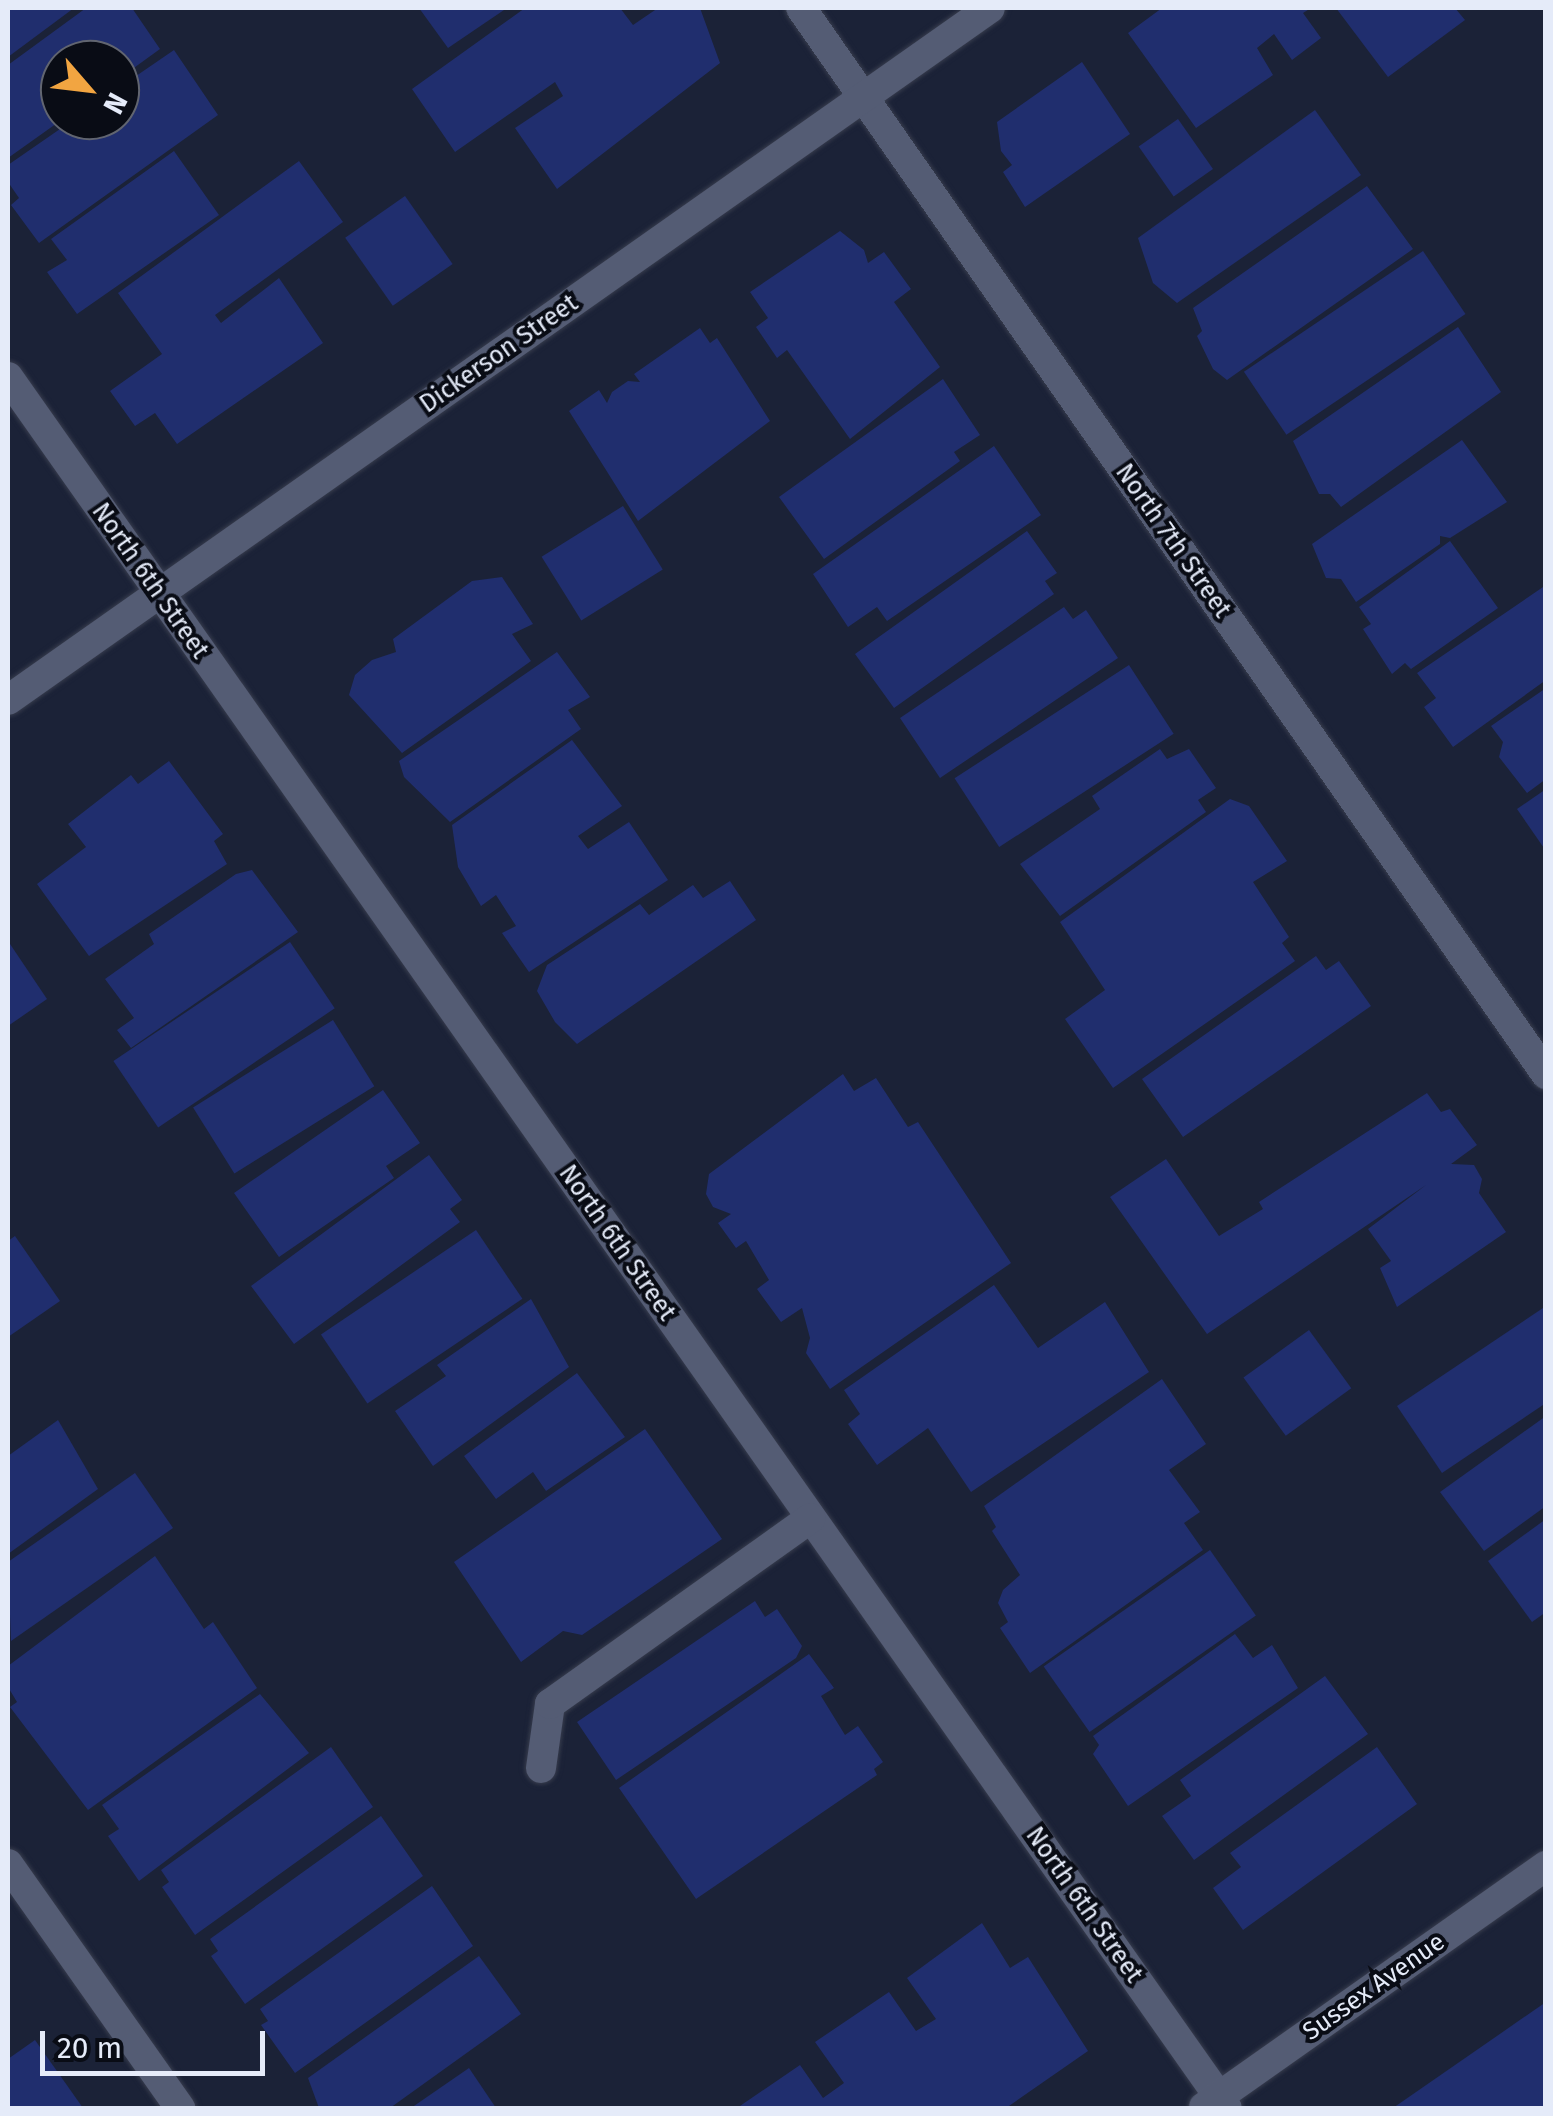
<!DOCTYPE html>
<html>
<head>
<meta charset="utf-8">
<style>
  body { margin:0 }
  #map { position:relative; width:1553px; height:2116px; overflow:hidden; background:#1b2237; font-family:"Fira Sans",sans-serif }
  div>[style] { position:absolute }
  .building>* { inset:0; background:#202e6e; transform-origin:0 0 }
  .roads { filter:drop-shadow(0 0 2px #373c4d) drop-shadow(0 0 2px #373c4d) }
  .minor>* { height:30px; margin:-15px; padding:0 15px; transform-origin:15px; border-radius:15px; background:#545c74 }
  span { translate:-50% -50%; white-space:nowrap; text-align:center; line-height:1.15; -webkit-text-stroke:8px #090c15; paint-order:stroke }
  .street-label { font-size:25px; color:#e5ebf9 }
  .frame { position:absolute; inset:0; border:10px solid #e5ebf9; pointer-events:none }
  .north { position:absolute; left:40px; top:40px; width:100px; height:100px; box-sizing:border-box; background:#090c15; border:2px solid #616570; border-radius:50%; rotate:118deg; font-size:28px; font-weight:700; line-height:40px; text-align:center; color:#e5ebf9 }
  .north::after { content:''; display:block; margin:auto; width:35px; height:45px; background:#f2a541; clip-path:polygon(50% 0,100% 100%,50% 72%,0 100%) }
  .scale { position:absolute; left:40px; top:2031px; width:225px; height:45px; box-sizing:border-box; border:5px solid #e5ebf9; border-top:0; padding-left:12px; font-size:30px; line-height:35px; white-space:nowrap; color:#e5ebf9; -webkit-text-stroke:8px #090c15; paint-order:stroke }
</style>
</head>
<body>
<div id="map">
  <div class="building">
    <i style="clip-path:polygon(8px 8px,74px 8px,8px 57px)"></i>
    <i style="clip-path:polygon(86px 8px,132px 8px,160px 49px,120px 78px,120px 60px,60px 60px,60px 121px,8px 158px,8px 65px)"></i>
    <i style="clip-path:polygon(419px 8px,504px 8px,504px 10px,448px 48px)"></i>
    <i style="clip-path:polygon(525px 8px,620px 8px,633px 25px,658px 8px,700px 8px,720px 63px,557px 189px,515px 128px,563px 96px,555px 82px,455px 152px,412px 89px)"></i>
    <i style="clip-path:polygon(1162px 8px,1311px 8px,1303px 13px,1321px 38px,1292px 60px,1274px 34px,1257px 48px,1273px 75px,1196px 128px,1128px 33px)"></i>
    <i style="clip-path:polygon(1336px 8px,1455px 8px,1465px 20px,1388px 77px)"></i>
    <i style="clip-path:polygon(174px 50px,218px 115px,39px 243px,11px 205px,19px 198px,8px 182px,8px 165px,73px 120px,120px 120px,120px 87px)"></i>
    <i style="clip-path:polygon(1082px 62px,1130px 134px,1025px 207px,1003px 172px,1012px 165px,1001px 151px,997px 122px)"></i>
    <i style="clip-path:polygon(1315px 110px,1361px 175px,1177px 303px,1153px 283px,1138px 238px)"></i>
    <i style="left:1178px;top:119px;width:61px;height:48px;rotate:55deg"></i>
    <i style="clip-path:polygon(174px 151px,219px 215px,77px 314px,47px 272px,67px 260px,51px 239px)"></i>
    <i style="clip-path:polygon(299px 161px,343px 222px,215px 315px,221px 323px,279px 278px,323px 343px,177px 444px,155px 413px,135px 426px,110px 391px,162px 354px,118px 293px)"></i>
    <i style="clip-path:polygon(1367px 186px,1413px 249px,1227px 380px,1213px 369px,1197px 336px,1202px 331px,1193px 308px)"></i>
    <i style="left:405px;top:196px;width:83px;height:73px;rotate:55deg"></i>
    <i style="clip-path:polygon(840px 231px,864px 250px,868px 263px,884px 252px,911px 289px,894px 302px,940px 367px,850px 439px,787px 350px,777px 358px,756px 327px,768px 318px,750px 292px)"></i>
    <i style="left:1423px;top:251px;width:76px;height:216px;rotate:56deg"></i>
    <i style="clip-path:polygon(1458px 327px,1501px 392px,1341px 507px,1330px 494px,1319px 494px,1293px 441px)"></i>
    <i style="clip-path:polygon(700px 328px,710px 343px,717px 338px,770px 421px,638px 521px,569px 411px,599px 390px,607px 403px,612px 392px,628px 381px,640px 382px,634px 374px)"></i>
    <i style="clip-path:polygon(943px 379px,980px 435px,954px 452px,960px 461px,824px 559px,779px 497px)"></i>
    <i style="clip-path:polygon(1462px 440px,1507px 502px,1450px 538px,1440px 536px,1440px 544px,1356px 602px,1341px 579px,1326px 578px,1312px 544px)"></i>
    <i style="clip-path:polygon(994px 446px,1041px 515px,887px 621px,877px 607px,848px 627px,813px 574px)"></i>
    <i style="left:623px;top:506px;width:75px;height:96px;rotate:58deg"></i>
    <i style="clip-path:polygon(1027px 531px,1057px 573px,1045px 581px,1054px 594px,894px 708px,855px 654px)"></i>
    <i style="clip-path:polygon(1450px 541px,1498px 608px,1411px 669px,1405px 663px,1392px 674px,1363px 629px,1371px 624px,1359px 607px)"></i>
    <i style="clip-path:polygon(502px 577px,533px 624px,512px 634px,531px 661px,402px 753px,349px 695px,355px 675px,372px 660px,396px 652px,393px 639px,472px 581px)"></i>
    <i style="clip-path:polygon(1546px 585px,1546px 680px,1453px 747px,1424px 707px,1436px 698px,1417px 673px)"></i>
    <i style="clip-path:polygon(1064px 607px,1073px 619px,1086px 610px,1118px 658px,940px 778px,900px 718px)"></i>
    <i style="clip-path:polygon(557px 652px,590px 697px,568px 710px,581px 729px,450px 822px,404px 777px,399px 761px)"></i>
    <i style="left:1129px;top:665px;width:82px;height:208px;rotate:57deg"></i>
    <i style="clip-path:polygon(1546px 688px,1546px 779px,1527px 793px,1499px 757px,1503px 742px,1491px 726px)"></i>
    <i style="clip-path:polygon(572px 740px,622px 806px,578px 836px,588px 849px,629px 822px,668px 880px,529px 972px,502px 933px,516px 926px,496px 895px,481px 906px,458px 867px,452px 825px)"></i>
    <i style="clip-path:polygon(1160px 749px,1167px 759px,1189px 749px,1216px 788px,1198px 800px,1206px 812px,1060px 916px,1020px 864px,1100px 809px,1092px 796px)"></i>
    <i style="clip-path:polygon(169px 761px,223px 834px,214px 841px,227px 864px,89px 956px,37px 884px,86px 847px,68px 824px,131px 775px,138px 784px)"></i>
    <i style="clip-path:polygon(1546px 789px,1546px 851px,1517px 809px)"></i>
    <i style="clip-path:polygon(1230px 799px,1249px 806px,1287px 861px,1253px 882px,1289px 937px,1282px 943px,1295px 961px,1113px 1088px,1065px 1019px,1105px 990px,1060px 922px)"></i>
    <i style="clip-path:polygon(252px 870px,298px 932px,131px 1048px,117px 1030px,134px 1018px,105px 979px,154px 944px,149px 934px,236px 874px)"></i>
    <i style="clip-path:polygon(730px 881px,756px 920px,577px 1044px,555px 1022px,537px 991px,547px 965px,640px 904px,649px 915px,693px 885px,703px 898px)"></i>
    <i style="clip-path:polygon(8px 941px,47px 999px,8px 1026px)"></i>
    <i style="left:290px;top:942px;width:80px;height:213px;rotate:56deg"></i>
    <i style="clip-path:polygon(1316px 956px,1326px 970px,1339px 961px,1371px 1006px,1183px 1137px,1142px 1079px)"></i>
    <i style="left:333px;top:1020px;width:78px;height:165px;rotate:58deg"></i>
    <i style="clip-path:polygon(843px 1074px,854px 1091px,876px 1078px,908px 1127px,918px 1122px,1011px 1263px,830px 1389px,806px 1353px,810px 1338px,802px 1308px,781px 1322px,757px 1289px,769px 1280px,746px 1241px,736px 1248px,718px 1223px,731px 1214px,713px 1207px,706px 1194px,709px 1174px)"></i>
    <i style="clip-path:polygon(383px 1090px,420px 1143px,386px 1166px,394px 1178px,279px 1257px,234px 1193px)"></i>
    <i style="clip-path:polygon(1427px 1093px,1441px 1112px,1450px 1109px,1477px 1145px,1451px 1164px,1474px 1165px,1482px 1179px,1479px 1193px,1506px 1232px,1397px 1307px,1380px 1268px,1391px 1261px,1368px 1229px,1426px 1185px,1207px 1334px,1110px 1197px,1166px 1159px,1219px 1236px,1263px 1209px,1259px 1202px)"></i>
    <i style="clip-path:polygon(429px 1155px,462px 1200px,450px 1209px,460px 1222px,294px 1344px,251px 1286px)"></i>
    <i style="left:476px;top:1230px;width:83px;height:187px;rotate:56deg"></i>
    <i style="clip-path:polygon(15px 1236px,60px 1301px,8px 1337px,8px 1241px)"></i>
    <i style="clip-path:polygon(994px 1285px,1038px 1348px,1105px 1302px,1149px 1372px,971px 1492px,928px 1428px,877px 1465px,848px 1424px,860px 1414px,844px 1390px)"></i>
    <i style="clip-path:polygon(531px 1299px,569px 1367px,433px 1466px,395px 1411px,446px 1376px,437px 1365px)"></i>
    <i style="clip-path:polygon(1546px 1306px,1546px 1403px,1442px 1473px,1397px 1406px)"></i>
    <i style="left:1309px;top:1330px;width:72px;height:81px;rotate:54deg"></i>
    <i style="clip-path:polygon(577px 1373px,625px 1437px,546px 1491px,533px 1472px,496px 1499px,464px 1456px)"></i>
    <i style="clip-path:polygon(1162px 1379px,1206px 1444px,1169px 1470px,1200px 1512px,1184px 1523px,1203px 1550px,1030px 1673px,1000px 1628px,1008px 1622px,998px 1603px,1003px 1590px,1020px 1575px,992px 1531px,996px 1527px,984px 1506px)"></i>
    <i style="clip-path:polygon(1546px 1416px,1546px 1506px,1484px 1551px,1440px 1492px)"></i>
    <i style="clip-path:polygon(58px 1420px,98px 1489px,8px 1554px,8px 1456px)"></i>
    <i style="clip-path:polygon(645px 1429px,722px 1539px,582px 1635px,563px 1631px,521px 1662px,454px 1562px)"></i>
    <i style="clip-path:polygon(135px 1473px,173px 1528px,11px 1641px,8px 1562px)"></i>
    <i style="clip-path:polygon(1546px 1519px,1546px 1612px,1532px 1622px,1488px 1561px)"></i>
    <i style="left:1210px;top:1550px;width:80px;height:203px;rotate:55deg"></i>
    <i style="clip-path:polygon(155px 1556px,204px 1629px,213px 1622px,257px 1688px,88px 1810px,10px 1707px,17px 1702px,8px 1687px,8px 1666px)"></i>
    <i style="clip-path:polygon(755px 1601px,765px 1617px,777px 1609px,802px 1646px,796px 1658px,616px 1780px,577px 1722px)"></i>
    <i style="clip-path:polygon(1235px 1634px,1253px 1658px,1272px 1645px,1298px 1688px,1128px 1806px,1093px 1754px,1099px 1745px,1093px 1736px)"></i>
    <i style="clip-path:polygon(809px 1654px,834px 1688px,821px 1696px,845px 1735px,858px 1726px,883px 1762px,874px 1769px,877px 1775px,696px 1899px,619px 1788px)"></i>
    <i style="clip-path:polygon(1325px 1676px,1368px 1734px,1194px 1860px,1162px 1816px,1191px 1796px,1180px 1780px)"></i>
    <i style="clip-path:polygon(260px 1694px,309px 1753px,139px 1881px,108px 1836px,119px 1829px,102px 1805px)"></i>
    <i style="clip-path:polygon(331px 1747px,373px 1807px,195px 1935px,162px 1887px,169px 1882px,161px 1870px)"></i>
    <i style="clip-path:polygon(1377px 1747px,1417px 1804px,1243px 1930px,1213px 1888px,1241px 1867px,1230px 1853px)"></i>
    <i style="clip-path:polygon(381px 1816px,423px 1876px,245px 2004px,211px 1956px,218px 1951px,210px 1939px)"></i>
    <i style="clip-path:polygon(432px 1886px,473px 1946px,295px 2073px,261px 2025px,268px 2021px,260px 2009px)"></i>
    <i style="clip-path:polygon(982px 1923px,1010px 1968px,1028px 1957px,1088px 2051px,1006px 2108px,737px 2108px,800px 2065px,823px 2098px,844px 2083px,815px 2042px,889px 1992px,916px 2031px,936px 2019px,907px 1978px)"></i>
    <i style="clip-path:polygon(479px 1956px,521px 2014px,390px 2108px,319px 2108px,308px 2078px)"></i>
    <i style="clip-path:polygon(1546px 2002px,1546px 2108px,1393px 2108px)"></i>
    <i style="clip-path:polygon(35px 2040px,83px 2108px,8px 2108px,8px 2059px)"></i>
    <i style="clip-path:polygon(469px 2068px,496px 2108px,411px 2108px)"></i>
  </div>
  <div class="roads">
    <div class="minor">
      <i style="left:801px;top:8px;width:1301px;rotate:55.05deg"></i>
      <i style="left:8px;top:377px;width:2117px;rotate:54.85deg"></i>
      <i style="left:8px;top:700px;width:1201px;rotate:-35.17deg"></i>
      <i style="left:541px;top:1768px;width:65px;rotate:-82deg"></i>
      <i style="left:550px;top:1704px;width:320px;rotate:-35.5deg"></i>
      <i style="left:8px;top:1864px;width:299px;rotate:54.8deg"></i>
      <i style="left:1204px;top:2107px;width:418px;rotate:-35.2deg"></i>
    </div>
  </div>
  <div class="street-label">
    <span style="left:499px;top:354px;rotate:-35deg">Dickerson Street</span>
    <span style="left:1173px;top:541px;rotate:55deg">North 7th Street</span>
    <span style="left:150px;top:581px;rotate:55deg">North 6th Street</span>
    <span style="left:617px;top:1243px;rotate:55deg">North 6th Street</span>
    <span style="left:1084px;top:1905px;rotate:55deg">North 6th Street</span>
    <span style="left:1374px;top:1987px;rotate:-35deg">Sussex Avenue</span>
  </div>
  <div class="frame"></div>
  <div class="north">N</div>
  <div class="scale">20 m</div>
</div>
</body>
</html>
